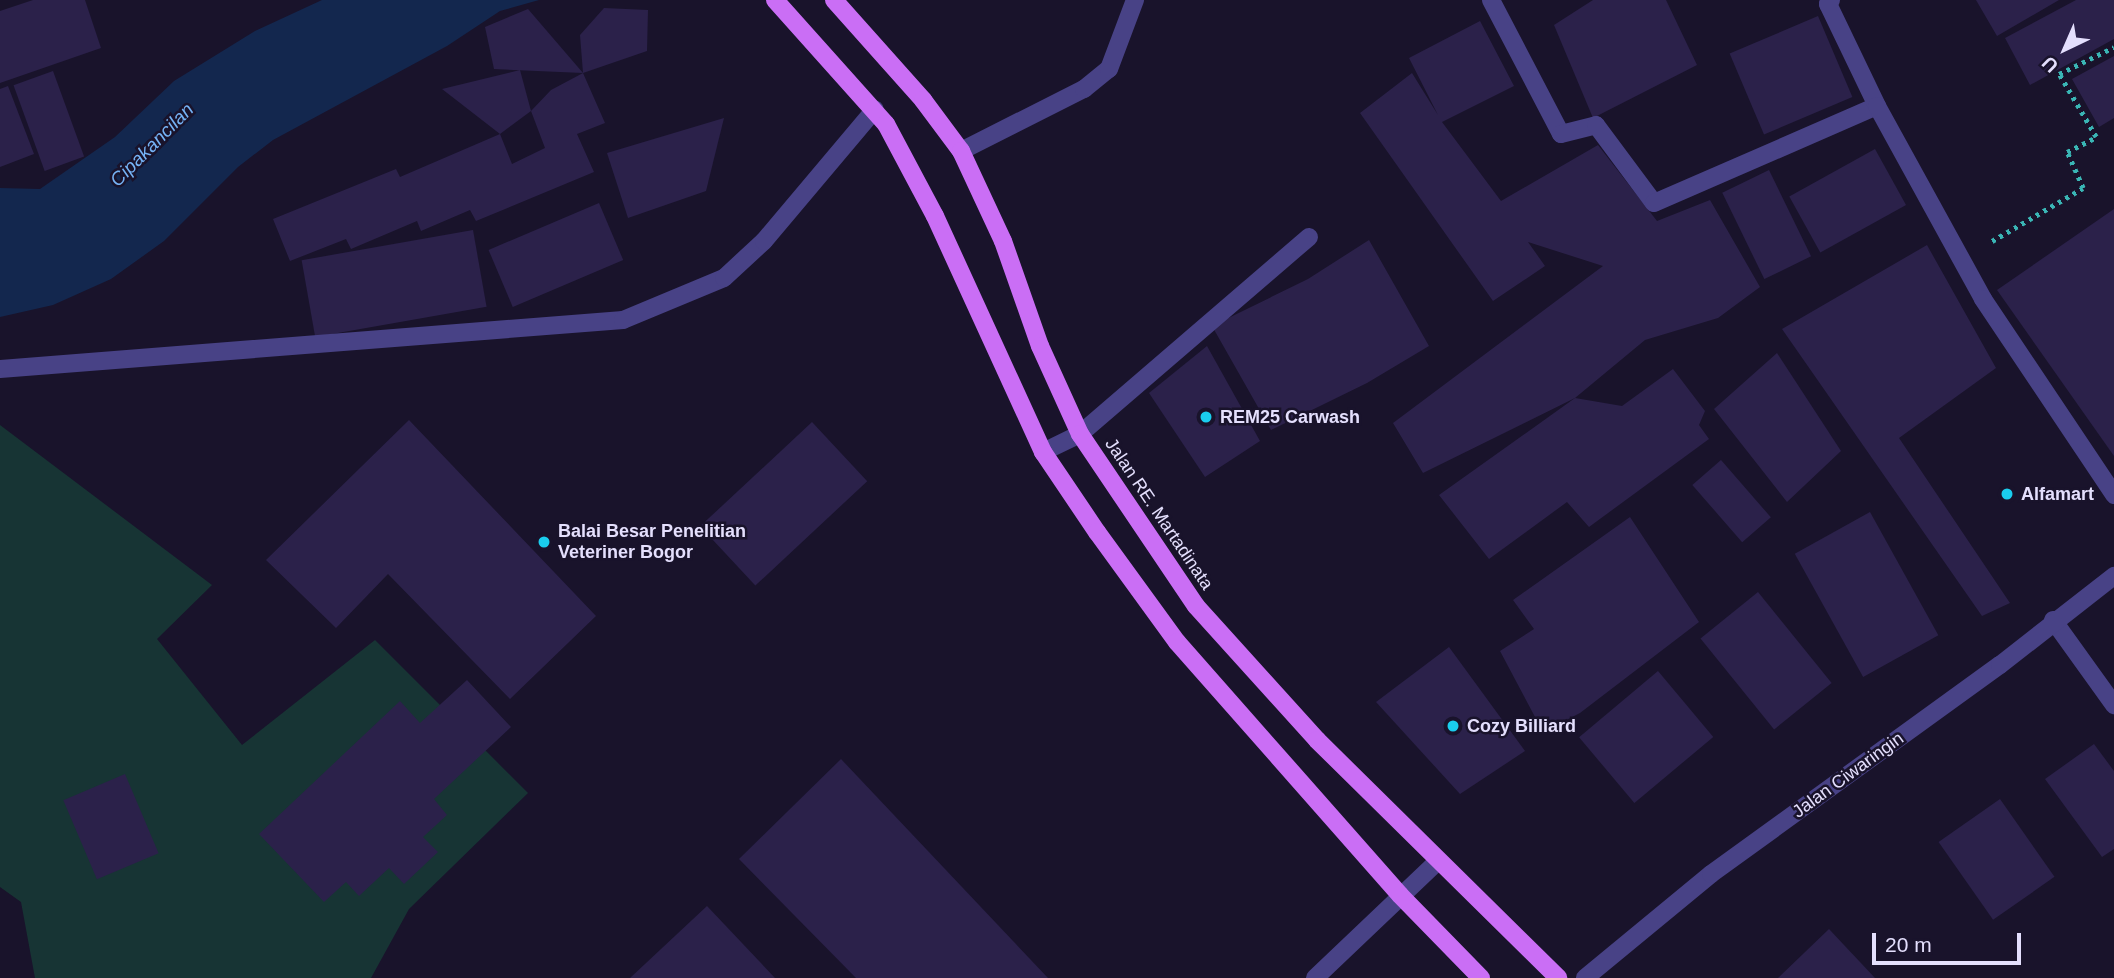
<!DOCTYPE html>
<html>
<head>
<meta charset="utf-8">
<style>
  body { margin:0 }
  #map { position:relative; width:2114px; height:978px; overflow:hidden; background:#19132b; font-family:Arial,sans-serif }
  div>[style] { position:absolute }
  .green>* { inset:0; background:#173434 }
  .water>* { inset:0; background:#13274e }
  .building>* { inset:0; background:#2b214a; transform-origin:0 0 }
  .path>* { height:4.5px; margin-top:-2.25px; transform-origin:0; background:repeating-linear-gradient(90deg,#3ab6b5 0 3.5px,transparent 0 8.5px) }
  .lane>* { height:18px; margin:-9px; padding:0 9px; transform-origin:9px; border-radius:9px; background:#484286 }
  .street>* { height:18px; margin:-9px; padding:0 9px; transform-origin:9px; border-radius:9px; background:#484286 }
  .primary>* { height:18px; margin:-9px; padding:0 9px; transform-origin:9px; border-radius:9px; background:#ca6ef5 }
  .dots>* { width:19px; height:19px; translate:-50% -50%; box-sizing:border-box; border:4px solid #19132b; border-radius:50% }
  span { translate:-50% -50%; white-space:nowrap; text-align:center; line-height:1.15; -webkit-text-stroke:5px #19132b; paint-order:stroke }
  .poi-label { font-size:18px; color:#e4dffd; font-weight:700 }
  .left { translate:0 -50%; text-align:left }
  .street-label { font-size:18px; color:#e4dffd }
  .water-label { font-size:19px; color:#75b2f5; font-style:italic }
  .north { position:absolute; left:2030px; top:14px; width:70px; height:70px; -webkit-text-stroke:5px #19132b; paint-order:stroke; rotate:224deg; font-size:19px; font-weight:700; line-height:28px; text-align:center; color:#e4dffd }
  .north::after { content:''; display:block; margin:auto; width:24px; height:32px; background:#e4dffd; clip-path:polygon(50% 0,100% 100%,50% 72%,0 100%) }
  .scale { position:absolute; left:1872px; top:933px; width:149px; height:32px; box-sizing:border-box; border:4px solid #e4dffd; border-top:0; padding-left:9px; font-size:21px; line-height:24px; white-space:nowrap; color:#e4dffd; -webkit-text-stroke:5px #19132b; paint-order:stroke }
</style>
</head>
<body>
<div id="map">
  <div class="green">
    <i style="clip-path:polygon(0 425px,212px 585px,157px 639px,242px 745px,375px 640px,528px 793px,409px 909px,371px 978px,35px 978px,21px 902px,0 887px)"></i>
  </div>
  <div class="water">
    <i style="clip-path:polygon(322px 0,539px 0,500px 11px,447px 46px,273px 140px,238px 167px,164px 241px,111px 279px,53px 305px,0 317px,0 188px,40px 189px,115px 137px,174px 81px,255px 31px)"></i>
  </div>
  <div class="building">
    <i style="clip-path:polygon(33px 0,85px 0,101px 48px,0 83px,0 11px)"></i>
    <i style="clip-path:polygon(1593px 0,1666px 0,1697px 65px,1593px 118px,1554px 25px)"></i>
    <i style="clip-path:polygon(1976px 0,2059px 0,1997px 36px)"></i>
    <i style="clip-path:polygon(2076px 0,2114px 0,2114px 39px,2030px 85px,2005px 38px)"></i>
    <i style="clip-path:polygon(604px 8px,648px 10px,647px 51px,583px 73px,580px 35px)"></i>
    <i style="clip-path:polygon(528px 9px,583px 73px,494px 69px,485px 27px)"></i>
    <i style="left:1818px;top:16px;width:88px;height:96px;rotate:67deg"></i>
    <i style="clip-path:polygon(1480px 21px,1514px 86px,1442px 122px,1501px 201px,1598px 145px,1657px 221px,1710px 200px,1760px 287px,1718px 318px,1645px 340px,1575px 398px,1423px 473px,1393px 423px,1603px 266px,1528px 242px,1545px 266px,1493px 301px,1360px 113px,1412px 73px,1438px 115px,1409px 58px)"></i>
    <i style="clip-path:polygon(2114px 56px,2114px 118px,2099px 127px,2072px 79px)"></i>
    <i style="clip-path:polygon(520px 70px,531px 111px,500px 134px,442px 89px)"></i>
    <i style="left:53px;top:71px;width:91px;height:42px;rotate:70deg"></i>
    <i style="clip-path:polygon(583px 73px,605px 123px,577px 134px,594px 172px,476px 221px,470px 210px,421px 231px,417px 221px,351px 249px,346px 239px,290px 261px,273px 219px,396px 169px,400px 177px,500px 134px,512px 164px,545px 148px,531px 111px,551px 90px)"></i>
    <i style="clip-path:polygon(8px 86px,34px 154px,0 167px,0 89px)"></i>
    <i style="clip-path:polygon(724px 118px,706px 191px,628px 218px,607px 153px)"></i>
    <i style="left:1875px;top:149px;width:64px;height:98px;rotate:61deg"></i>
    <i style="left:1769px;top:170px;width:96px;height:52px;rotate:64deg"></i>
    <i style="left:599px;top:203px;width:62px;height:120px;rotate:67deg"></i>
    <i style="clip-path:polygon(2114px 209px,2114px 456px,1997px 290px)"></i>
    <i style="left:473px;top:230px;width:78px;height:174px;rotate:80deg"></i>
    <i style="clip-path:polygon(1369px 240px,1429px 346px,1367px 383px,1271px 430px,1212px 326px,1308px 279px)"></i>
    <i style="clip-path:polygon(1927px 245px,1996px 368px,1899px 438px,2010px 603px,1982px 616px,1782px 329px)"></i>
    <i style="clip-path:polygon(1207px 346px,1260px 441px,1205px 477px,1149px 393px)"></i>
    <i style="clip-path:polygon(1777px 353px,1841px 451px,1787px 502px,1714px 409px)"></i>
    <i style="clip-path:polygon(1673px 369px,1705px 411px,1699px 425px,1709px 439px,1589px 527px,1567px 502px,1489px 559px,1439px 495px,1575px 398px,1622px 406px)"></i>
    <i style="clip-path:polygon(409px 420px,596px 616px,510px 699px,388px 574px,336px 628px,266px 560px)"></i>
    <i style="left:812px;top:422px;width:81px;height:153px;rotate:47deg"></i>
    <i style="left:1721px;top:460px;width:76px;height:38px;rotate:49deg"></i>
    <i style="left:1870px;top:512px;width:141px;height:86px;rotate:61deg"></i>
    <i style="clip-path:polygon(1630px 517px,1699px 622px,1580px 713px,1543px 732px,1500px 651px,1534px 629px,1513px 600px)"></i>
    <i style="left:1758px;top:592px;width:117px;height:74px;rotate:51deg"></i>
    <i style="clip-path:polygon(1449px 647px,1525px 751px,1460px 794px,1376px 702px)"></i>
    <i style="left:1658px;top:671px;width:86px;height:103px;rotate:50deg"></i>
    <i style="clip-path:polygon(467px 680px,511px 727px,434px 799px,447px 815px,423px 837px,438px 852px,404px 884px,389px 868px,359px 896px,346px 882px,324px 902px,259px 834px,400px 701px,420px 723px)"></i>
    <i style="clip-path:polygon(2094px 744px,2114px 771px,2114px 849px,2102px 857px,2045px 779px)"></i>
    <i style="clip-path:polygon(841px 759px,1048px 978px,856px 978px,739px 859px)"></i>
    <i style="left:125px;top:774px;width:86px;height:67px;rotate:67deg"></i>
    <i style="left:2000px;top:799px;width:95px;height:75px;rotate:55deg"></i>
    <i style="clip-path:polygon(707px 906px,775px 978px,630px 978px)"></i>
    <i style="clip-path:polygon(1829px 929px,1875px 978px,1778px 978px)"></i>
  </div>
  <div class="path">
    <i style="left:1992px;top:241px;width:105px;rotate:-30.2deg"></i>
    <i style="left:2083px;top:188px;width:39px;rotate:-114deg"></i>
    <i style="left:2067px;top:152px;width:33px;rotate:-27deg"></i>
    <i style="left:2096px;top:137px;width:73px;rotate:-120.4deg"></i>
    <i style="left:2059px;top:74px;width:61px;rotate:-26.1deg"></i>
  </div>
  <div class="lane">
    <i style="left:961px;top:151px;width:138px;rotate:-26.8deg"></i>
    <i style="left:1084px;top:89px;width:32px;rotate:-39deg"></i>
    <i style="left:1109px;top:69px;width:74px;rotate:-69.4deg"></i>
    <i style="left:1043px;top:452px;width:41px;rotate:-25.9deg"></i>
    <i style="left:1080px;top:434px;width:302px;rotate:-40.7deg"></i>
  </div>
  <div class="street">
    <i style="left:1491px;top:0;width:151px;rotate:62.4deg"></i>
    <i style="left:1561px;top:134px;width:36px;rotate:-14deg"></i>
    <i style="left:1596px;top:125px;width:97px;rotate:53.4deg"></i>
    <i style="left:1654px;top:203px;width:243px;rotate:-23.5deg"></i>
    <i style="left:1831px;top:0;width:5px;rotate:127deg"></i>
    <i style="left:1828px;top:4px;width:113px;rotate:64.3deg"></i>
    <i style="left:1877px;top:106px;width:220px;rotate:61.2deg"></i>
    <i style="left:1983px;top:299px;width:236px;rotate:56.2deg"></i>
    <i style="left:0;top:369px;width:625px;rotate:-4.5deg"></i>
    <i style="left:623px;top:320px;width:109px;rotate:-22.6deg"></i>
    <i style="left:724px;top:278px;width:54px;rotate:-42.8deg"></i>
    <i style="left:764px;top:241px;width:172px;rotate:-49.9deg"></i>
    <i style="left:2053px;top:620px;width:105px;rotate:54.3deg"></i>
    <i style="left:1315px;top:978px;width:168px;rotate:-43.6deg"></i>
    <i style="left:1585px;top:978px;width:163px;rotate:-39.5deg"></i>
    <i style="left:1711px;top:874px;width:357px;rotate:-35.9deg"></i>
    <i style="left:2000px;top:665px;width:145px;rotate:-38deg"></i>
  </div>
  <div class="primary">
    <i style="left:775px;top:0;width:166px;rotate:48.2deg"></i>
    <i style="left:886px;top:124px;width:104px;rotate:62deg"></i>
    <i style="left:935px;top:216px;width:260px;rotate:65.4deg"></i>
    <i style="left:1043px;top:452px;width:97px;rotate:56deg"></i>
    <i style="left:1097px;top:532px;width:136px;rotate:54deg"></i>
    <i style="left:1177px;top:642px;width:337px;rotate:48.6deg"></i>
    <i style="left:1400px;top:895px;width:116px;rotate:45.7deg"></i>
    <i style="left:834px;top:0;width:134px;rotate:48.3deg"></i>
    <i style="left:923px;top:100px;width:64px;rotate:53.3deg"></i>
    <i style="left:961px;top:151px;width:99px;rotate:65deg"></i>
    <i style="left:1003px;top:241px;width:111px;rotate:70.6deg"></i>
    <i style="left:1040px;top:346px;width:97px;rotate:65.6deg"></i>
    <i style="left:1080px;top:434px;width:207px;rotate:56deg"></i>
    <i style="left:1196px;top:606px;width:181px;rotate:47.9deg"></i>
    <i style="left:1317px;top:740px;width:339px;rotate:44.6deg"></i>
  </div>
  <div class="dots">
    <i style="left:1206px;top:417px;background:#1acdee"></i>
    <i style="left:2007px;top:494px;background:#1acdee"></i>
    <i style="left:544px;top:542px;background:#1acdee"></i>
    <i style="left:1453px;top:726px;background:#1acdee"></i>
  </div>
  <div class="poi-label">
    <span class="left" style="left:1220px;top:417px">REM25 Carwash</span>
    <span class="left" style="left:2021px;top:494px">Alfamart</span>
    <span class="left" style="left:558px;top:542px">Balai Besar Penelitian<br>Veteriner Bogor</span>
    <span class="left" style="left:1467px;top:726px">Cozy Billiard</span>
  </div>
  <div class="street-label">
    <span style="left:1159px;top:514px;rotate:56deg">Jalan RE. Martadinata</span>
    <span style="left:1848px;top:775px;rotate:-36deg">Jalan Ciwaringin</span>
  </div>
  <div class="water-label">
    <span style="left:152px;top:145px;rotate:-45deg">Cipakancilan</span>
  </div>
  <div class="north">U</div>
  <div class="scale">20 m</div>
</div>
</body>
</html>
